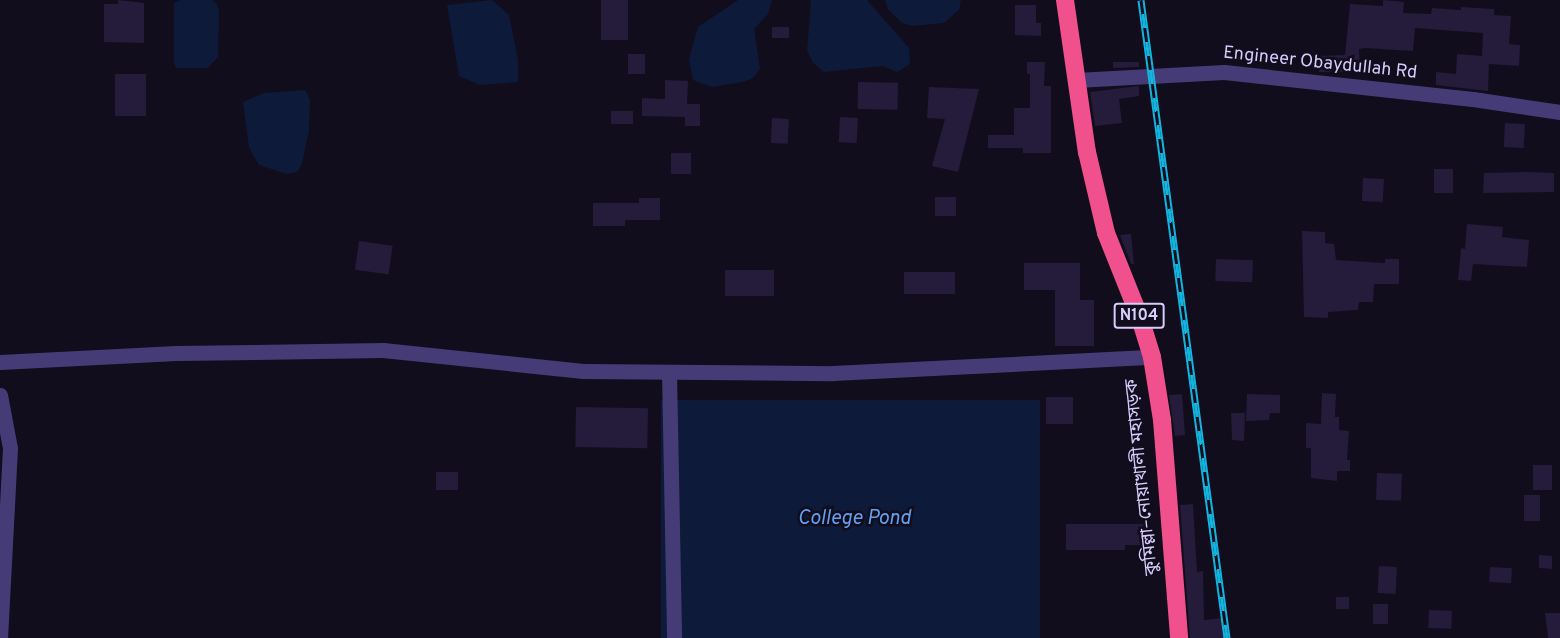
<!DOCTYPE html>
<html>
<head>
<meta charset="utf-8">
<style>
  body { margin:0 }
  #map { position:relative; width:1560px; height:638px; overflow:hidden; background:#110d1c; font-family:Overpass,"Noto Sans Bengali",sans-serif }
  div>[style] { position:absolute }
  .water>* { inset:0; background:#0e1a3a; transform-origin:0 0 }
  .building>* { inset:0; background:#251b3b; transform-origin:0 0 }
  .minor>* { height:15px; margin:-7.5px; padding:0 7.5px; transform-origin:7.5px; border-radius:7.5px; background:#453c77 }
  .highway>* { height:18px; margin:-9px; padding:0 9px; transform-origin:9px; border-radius:9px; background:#f0518c }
  .rail>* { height:7px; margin-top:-3.5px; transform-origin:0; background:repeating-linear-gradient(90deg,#110d1c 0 14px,#13b5e0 0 28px); box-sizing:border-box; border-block:2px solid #13b5e0 }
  span { translate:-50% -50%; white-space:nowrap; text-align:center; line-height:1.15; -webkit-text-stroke:5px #110d1c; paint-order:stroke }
  .shield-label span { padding:2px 4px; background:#110d1c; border:2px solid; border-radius:4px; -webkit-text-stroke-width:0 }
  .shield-label { font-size:16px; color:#d7ccfb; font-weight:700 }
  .street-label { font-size:18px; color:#d7ccfb }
  .water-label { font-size:20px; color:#63a0f2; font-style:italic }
</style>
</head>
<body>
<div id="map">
  <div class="water">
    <i style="clip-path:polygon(181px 0,212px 0,217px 4px,219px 11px,218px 57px,208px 68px,176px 68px,174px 62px,174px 3px)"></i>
    <i style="clip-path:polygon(492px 0,509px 15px,518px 60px,518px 82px,480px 85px,459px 76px,447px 5px)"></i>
    <i style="clip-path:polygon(738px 0,772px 0,768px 14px,754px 29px,760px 69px,753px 78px,743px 82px,712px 87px,693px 80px,689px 59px,698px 27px)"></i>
    <i style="clip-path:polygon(811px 0,867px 0,909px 48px,910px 64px,897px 72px,883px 66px,824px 72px,813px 63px,807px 50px)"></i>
    <i style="clip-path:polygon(885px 0,961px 0,959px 10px,944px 23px,912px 26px,902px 23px,888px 9px)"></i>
    <i style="clip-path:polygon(305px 90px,310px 100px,309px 130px,302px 164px,297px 172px,287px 174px,259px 165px,249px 148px,243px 102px,264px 93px)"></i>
    <i style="left:661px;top:400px;width:379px;height:238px"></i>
  </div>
  <div class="building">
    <i style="clip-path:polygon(118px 0,144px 3px,144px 43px,104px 42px,104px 4px,118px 4px)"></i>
    <i style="left:601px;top:0;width:27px;height:40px"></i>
    <i style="clip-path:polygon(1383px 0,1404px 2px,1403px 13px,1431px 14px,1432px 8px,1461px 10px,1461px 7px,1494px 9px,1494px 15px,1511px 16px,1509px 44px,1520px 45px,1519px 66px,1489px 64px,1488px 91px,1436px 85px,1436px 72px,1456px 74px,1457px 54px,1482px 56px,1483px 33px,1415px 28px,1413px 51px,1365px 48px,1359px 49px,1360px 72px,1319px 72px,1318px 56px,1345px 55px,1350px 4px,1383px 6px)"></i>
    <i style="clip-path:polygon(1015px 5px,1036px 5px,1036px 23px,1041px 23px,1041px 36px,1015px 35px)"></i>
    <i style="left:772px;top:27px;width:17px;height:11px"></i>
    <i style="left:628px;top:54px;width:17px;height:20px"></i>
    <i style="clip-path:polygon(1027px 62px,1045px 62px,1044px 86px,1051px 86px,1051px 153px,1023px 153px,1023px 148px,988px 148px,988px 135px,1014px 135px,1014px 108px,1030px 108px,1030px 74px,1027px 74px)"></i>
    <i style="clip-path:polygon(1113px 62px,1139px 62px,1139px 67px,1113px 68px)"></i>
    <i style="left:115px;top:74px;width:31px;height:42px"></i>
    <i style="clip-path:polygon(665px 80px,688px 81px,687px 104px,700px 104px,700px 126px,685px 126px,685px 117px,642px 116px,642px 98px,665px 99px)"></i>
    <i style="left:858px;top:82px;width:40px;height:27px;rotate:1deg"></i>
    <i style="clip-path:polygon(1139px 86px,1139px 96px,1119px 99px,1122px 123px,1095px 126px,1090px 92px)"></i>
    <i style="clip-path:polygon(929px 87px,979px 89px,958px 172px,932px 166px,945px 119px,927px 118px)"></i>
    <i style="left:611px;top:111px;width:22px;height:13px"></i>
    <i style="left:840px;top:117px;width:18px;height:25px;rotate:3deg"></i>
    <i style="left:772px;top:118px;width:17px;height:25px;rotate:3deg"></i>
    <i style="left:1505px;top:123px;width:20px;height:24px;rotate:3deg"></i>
    <i style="left:671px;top:153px;width:20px;height:21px"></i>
    <i style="left:1434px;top:169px;width:19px;height:24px"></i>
    <i style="clip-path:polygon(1528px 172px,1554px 173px,1554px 192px,1483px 193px,1484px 173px)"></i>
    <i style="left:1363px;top:178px;width:21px;height:23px;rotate:3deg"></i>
    <i style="left:935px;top:197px;width:21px;height:19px"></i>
    <i style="clip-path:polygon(639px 198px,660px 198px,660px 220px,625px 220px,625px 226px,593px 226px,593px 203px,639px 203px)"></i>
    <i style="clip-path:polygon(1467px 224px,1503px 227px,1502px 237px,1529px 240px,1527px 267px,1473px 264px,1471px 281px,1458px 280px,1461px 248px,1465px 249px)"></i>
    <i style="clip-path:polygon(1302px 231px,1325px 232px,1325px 243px,1334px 244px,1336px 260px,1385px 263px,1385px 259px,1399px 259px,1399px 284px,1374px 284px,1373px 302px,1359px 302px,1358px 310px,1328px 312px,1328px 318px,1304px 317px)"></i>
    <i style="clip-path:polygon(1131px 234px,1134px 264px,1131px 264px,1120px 235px)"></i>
    <i style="left:359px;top:241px;width:34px;height:29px;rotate:8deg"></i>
    <i style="left:1216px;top:259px;width:37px;height:22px;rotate:2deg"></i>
    <i style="clip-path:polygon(1024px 263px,1080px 263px,1080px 300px,1094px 300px,1094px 346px,1055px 346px,1055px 290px,1024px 290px)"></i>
    <i style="left:725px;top:270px;width:49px;height:26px"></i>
    <i style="left:904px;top:272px;width:51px;height:22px"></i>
    <i style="clip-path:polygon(1322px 393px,1336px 394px,1335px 417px,1339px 417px,1339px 430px,1349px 431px,1347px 460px,1350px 460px,1350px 471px,1337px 471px,1337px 481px,1311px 478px,1311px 448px,1306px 448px,1306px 423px,1321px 424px)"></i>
    <i style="clip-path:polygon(1182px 394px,1185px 435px,1175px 436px,1169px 395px)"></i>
    <i style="clip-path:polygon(1247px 394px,1280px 395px,1280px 413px,1270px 413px,1269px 420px,1246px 421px)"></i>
    <i style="left:1046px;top:397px;width:27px;height:27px"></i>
    <i style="left:576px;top:407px;width:72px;height:40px;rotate:1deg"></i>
    <i style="clip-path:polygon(1231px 413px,1245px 413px,1244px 441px,1232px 440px)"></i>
    <i style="left:1533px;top:465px;width:19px;height:25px"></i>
    <i style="left:436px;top:472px;width:22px;height:18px"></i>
    <i style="left:1377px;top:473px;width:25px;height:27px;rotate:2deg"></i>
    <i style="left:1524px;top:495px;width:16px;height:26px"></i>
    <i style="clip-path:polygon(1193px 504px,1197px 572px,1203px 571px,1204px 620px,1222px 618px,1225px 638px,1190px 638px,1180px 505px)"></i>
    <i style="clip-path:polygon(1066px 524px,1144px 524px,1144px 545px,1125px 545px,1125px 550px,1066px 550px)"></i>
    <i style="clip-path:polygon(1539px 555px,1552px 556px,1552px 569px,1539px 568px)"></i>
    <i style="left:1379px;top:566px;width:18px;height:27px;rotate:3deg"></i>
    <i style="left:1490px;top:567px;width:22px;height:15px;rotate:3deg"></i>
    <i style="left:1336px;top:597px;width:13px;height:12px"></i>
    <i style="left:1373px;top:604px;width:15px;height:20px"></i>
    <i style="left:1429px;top:610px;width:23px;height:18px;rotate:2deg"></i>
    <i style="clip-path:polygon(1545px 613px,1560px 613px,1560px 638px,1548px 638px)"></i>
  </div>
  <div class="minor">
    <i style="left:1076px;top:80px;width:148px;rotate:-3.1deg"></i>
    <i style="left:1224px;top:72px;width:250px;rotate:6.2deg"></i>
    <i style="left:1473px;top:99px;width:88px;rotate:8.5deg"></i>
    <i style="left:0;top:362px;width:176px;rotate:-2.9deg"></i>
    <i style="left:176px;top:353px;width:207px;rotate:-0.8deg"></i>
    <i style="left:383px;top:350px;width:201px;rotate:6deg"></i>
    <i style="left:583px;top:371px;width:250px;rotate:0.5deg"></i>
    <i style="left:833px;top:373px;width:319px;rotate:-2.9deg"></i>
    <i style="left:669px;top:372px;width:266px;rotate:88.9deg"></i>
    <i style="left:0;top:395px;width:54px;rotate:79.3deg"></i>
    <i style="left:10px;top:448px;width:190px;rotate:93deg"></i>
  </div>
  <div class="highway">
    <i style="left:1065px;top:0;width:154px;rotate:81.8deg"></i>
    <i style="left:1087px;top:152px;width:83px;rotate:76.8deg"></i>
    <i style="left:1106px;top:233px;width:92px;rotate:68.2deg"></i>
    <i style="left:1140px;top:318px;width:41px;rotate:72.9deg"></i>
    <i style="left:1152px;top:357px;width:64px;rotate:81deg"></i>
    <i style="left:1162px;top:420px;width:219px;rotate:85.5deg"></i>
  </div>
  <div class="rail">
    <i style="left:1141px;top:0;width:644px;rotate:82.32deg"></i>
  </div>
  <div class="shield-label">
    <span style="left:1139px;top:316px">N104</span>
  </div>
  <div class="street-label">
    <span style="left:1320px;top:64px;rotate:6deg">Engineer Obaydullah Rd</span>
    <span style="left:1143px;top:477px;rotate:-96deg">কুমিল্লা–নোয়াখালী মহাসড়ক</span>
  </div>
  <div class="water-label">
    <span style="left:854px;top:519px">College Pond</span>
  </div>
</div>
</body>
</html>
